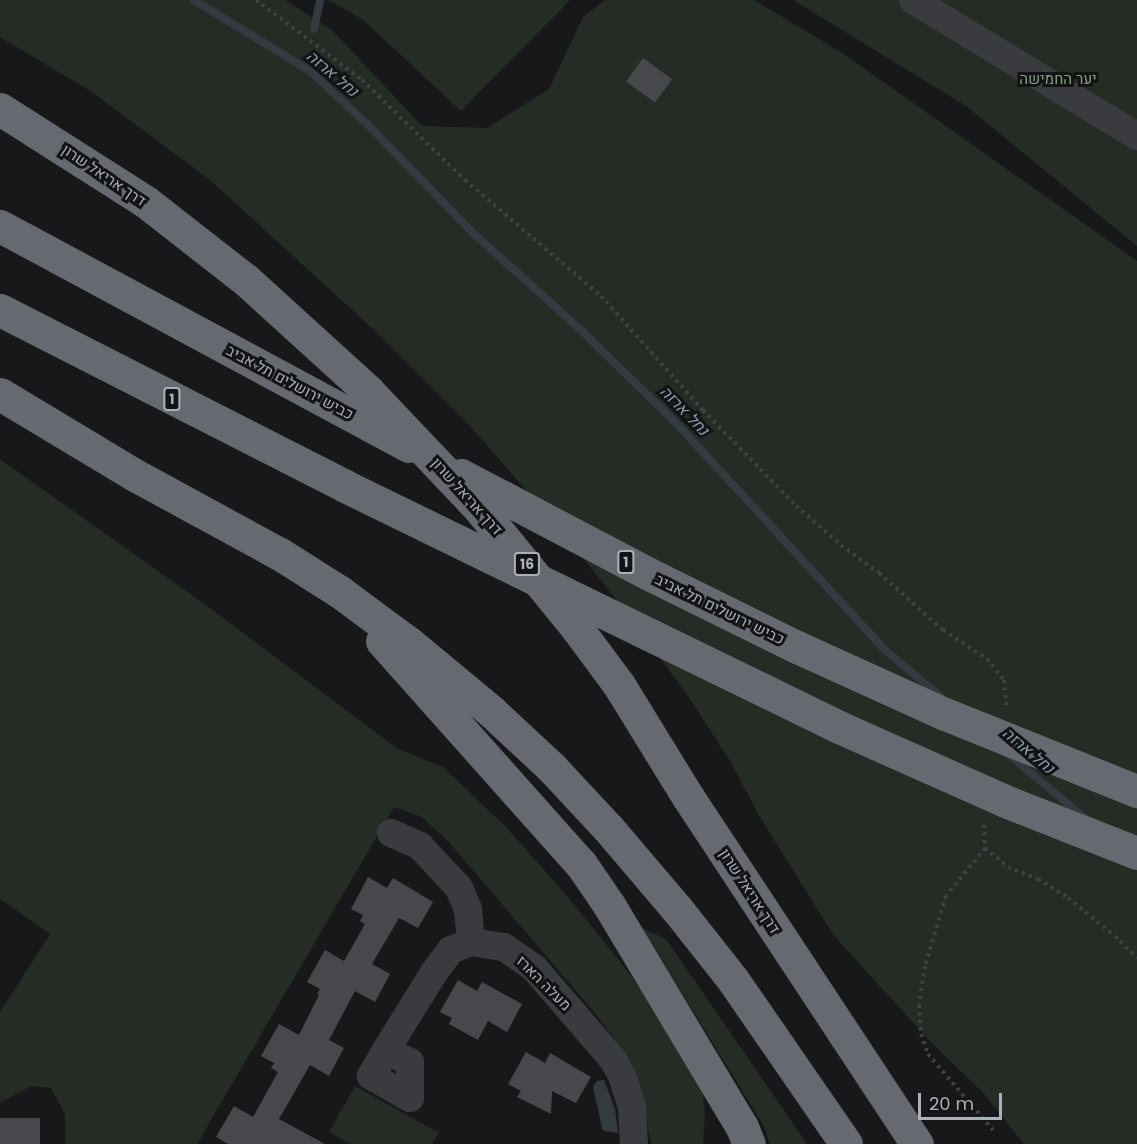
<!DOCTYPE html>
<html>
<head>
<meta charset="utf-8">
<style>
  body { margin:0 }
  #map { position:relative; width:1137px; height:1144px; overflow:hidden; background:#18181a; font-family:Poppins,Heebo,sans-serif }
  div>[style] { position:absolute }
  .green>* { inset:0; background:#252b25 }
  .water>* { inset:0; background:#333b41 }
  .stream>* { height:8px; margin:-4px; padding:0 4px; transform-origin:4px; border-radius:4px; background:#333b41 }
  .building>* { inset:0; background:#47484c; transform-origin:0 0 }
  .path>* { height:4px; margin-top:-2px; transform-origin:0; background:repeating-linear-gradient(90deg,#404145 0 3px,transparent 0 7.5px) }
  .minor>* { height:28px; margin:-14px; padding:0 14px; transform-origin:14px; border-radius:14px; background:#393b3e }
  .highway>* { height:33px; margin:-16.5px; padding:0 16.5px; transform-origin:16.5px; border-radius:16.5px; background:#66696f }
  span { translate:-50% -50%; white-space:nowrap; text-align:center; line-height:1.15; -webkit-text-stroke:6px #131315; paint-order:stroke }
  .shield-label span { padding:2px 4px; background:#131315; border:2px solid; border-radius:4px; -webkit-text-stroke-width:0 }
  .shield-label { font-size:14px; color:#acb0b8; font-weight:700 }
  .park-label { font-size:15px; color:#85a085 }
  .street-label { font-size:15px; color:#acb0b8 }
  .water-label { font-size:16px; color:#879eae; font-style:italic }
  .scale { position:absolute; left:918px; top:1093px; width:84px; height:27px; box-sizing:border-box; border:3px solid #acb0b8; border-top:0; padding-left:8px; font-size:18px; line-height:21px; white-space:nowrap; color:#acb0b8; -webkit-text-stroke:4px #131315; paint-order:stroke }
</style>
</head>
<body>
<div id="map">
  <div class="green">
    <i style="clip-path:polygon(0 0,285px 0,332px 30px,422px 126px,487px 128px,549px 89px,583px 17px,605px 0,754px 0,841px 52px,1137px 261px,1137px 1144px,1024px 1144px,985px 1095px,931px 1042px,834px 936px,760px 817px,730px 761px,686px 693px,612px 594px,542px 508px,468px 424px,374px 330px,210px 180px,92px 92px,0 37px)"></i>
    <i style="clip-path:polygon(328px 0,570px 0,461px 111px,362px 19px)"></i>
    <i style="clip-path:polygon(793px 0,1137px 0,1137px 246px,966px 106px)"></i>
    <i style="clip-path:polygon(0 459px,210px 608px,398px 749px,443px 767px,507px 828px,568px 897px,622px 964px,690px 1056px,702px 1082px,705px 1114px,703px 1144px,651px 1144px,643px 1099px,618px 1044px,594px 1012px,448px 841px,422px 817px,394px 807px,197px 1144px,65px 1144px,65px 1114px,51px 1088px,31px 1086px,0 1103px,0 1012px,50px 934px,0 899px)"></i>
    <i style="clip-path:polygon(642px 928px,666px 939px,807px 1144px,770px 1144px,764px 1126px)"></i>
    <i style="clip-path:polygon(355px 1086px,439px 1133px,432px 1144px,350px 1144px,329px 1132px)"></i>
  </div>
  <div class="water">
    <i style="clip-path:polygon(604px 1080px,615px 1109px,618px 1133px,604px 1131px,602px 1128px,593px 1087px,597px 1081px)"></i>
  </div>
  <div class="stream">
    <i style="left:194px;top:0;width:136px;rotate:31.5deg"></i>
    <i style="left:310px;top:71px;width:82px;rotate:43deg"></i>
    <i style="left:370px;top:127px;width:145px;rotate:45.8deg"></i>
    <i style="left:471px;top:231px;width:148px;rotate:42deg"></i>
    <i style="left:581px;top:330px;width:137px;rotate:44.4deg"></i>
    <i style="left:679px;top:426px;width:304px;rotate:47.4deg"></i>
    <i style="left:885px;top:650px;width:73px;rotate:40deg"></i>
    <i style="left:314px;top:29px;width:30px;rotate:-78deg"></i>
    <i style="left:1008px;top:754px;width:102px;rotate:39.8deg"></i>
  </div>
  <div class="building">
    <i style="left:643px;top:58px;width:36px;height:29px;rotate:36deg"></i>
    <i style="clip-path:polygon(368px 877px,387px 888px,393px 878px,433px 902px,418px 928px,399px 918px,372px 964px,390px 974px,375px 1002px,355px 991px,329px 1040px,344px 1048px,329px 1076px,310px 1065px,279px 1119px,325px 1144px,228px 1144px,216px 1137px,234px 1106px,253px 1117px,278px 1072px,271px 1068px,274px 1063px,261px 1056px,279px 1024px,299px 1035px,319px 995px,317px 994px,320px 989px,307px 982px,325px 950px,344px 961px,365px 924px,360px 921px,363px 915px,351px 909px)"></i>
    <i style="clip-path:polygon(458px 980px,477px 991px,482px 982px,522px 1004px,507px 1032px,488px 1021px,478px 1040px,449px 1024px,452px 1018px,440px 1012px)"></i>
    <i style="clip-path:polygon(526px 1052px,545px 1063px,550px 1053px,591px 1077px,576px 1103px,552px 1091px,551px 1114px,517px 1097px,521px 1091px,508px 1084px)"></i>
    <i style="left:0;top:1118px;width:40px;height:26px"></i>
  </div>
  <div class="path">
    <i style="left:256px;top:0;width:133px;rotate:37deg"></i>
    <i style="left:362px;top:80px;width:144px;rotate:44.2deg"></i>
    <i style="left:465px;top:180px;width:179px;rotate:40.5deg"></i>
    <i style="left:601px;top:296px;width:153px;rotate:48.2deg"></i>
    <i style="left:703px;top:410px;width:134px;rotate:45.9deg"></i>
    <i style="left:796px;top:506px;width:60px;rotate:40.9deg"></i>
    <i style="left:841px;top:545px;width:47px;rotate:36.4deg"></i>
    <i style="left:879px;top:573px;width:86px;rotate:41.7deg"></i>
    <i style="left:943px;top:630px;width:53px;rotate:33.4deg"></i>
    <i style="left:987px;top:659px;width:27px;rotate:51deg"></i>
    <i style="left:1004px;top:680px;width:25px;rotate:85deg"></i>
    <i style="left:984px;top:825px;width:23px;rotate:88deg"></i>
    <i style="left:985px;top:848px;width:30px;rotate:40deg"></i>
    <i style="left:1008px;top:867px;width:32px;rotate:22deg"></i>
    <i style="left:1038px;top:879px;width:36px;rotate:32deg"></i>
    <i style="left:1068px;top:898px;width:60px;rotate:39deg"></i>
    <i style="left:1115px;top:936px;width:31px;rotate:45deg"></i>
    <i style="left:985px;top:848px;width:62px;rotate:129.1deg"></i>
    <i style="left:946px;top:896px;width:73px;rotate:106.7deg"></i>
    <i style="left:925px;top:966px;width:39px;rotate:99deg"></i>
    <i style="left:919px;top:1005px;width:29px;rotate:86deg"></i>
    <i style="left:921px;top:1034px;width:21px;rotate:71deg"></i>
    <i style="left:928px;top:1054px;width:100px;rotate:49.5deg"></i>
  </div>
  <div class="minor">
    <i style="left:913px;top:0;width:262px;rotate:31.3deg"></i>
    <i style="left:391px;top:833px;width:32px;rotate:24deg"></i>
    <i style="left:420px;top:846px;width:57px;rotate:47.1deg"></i>
    <i style="left:459px;top:888px;width:23px;rotate:67deg"></i>
    <i style="left:468px;top:909px;width:33px;rotate:85deg"></i>
    <i style="left:386px;top:1050px;width:93px;rotate:-58.2deg"></i>
    <i style="left:435px;top:971px;width:26px;rotate:-53deg"></i>
    <i style="left:451px;top:950px;width:22px;rotate:-22deg"></i>
    <i style="left:471px;top:942px;width:33px;rotate:9deg"></i>
    <i style="left:504px;top:947px;width:38px;rotate:35deg"></i>
    <i style="left:535px;top:969px;width:121px;rotate:49.3deg"></i>
    <i style="left:614px;top:1061px;width:17px;rotate:62deg"></i>
    <i style="left:622px;top:1076px;width:33px;rotate:72deg"></i>
    <i style="left:632px;top:1107px;width:37px;rotate:87deg"></i>
    <i style="left:386px;top:1050px;width:27px;rotate:27deg"></i>
    <i style="left:410px;top:1062px;width:36px;rotate:90deg"></i>
    <i style="left:410px;top:1098px;width:45px;rotate:-150.6deg"></i>
    <i style="left:371px;top:1076px;width:30px;rotate:-60deg"></i>
  </div>
  <div class="highway">
    <i style="left:0;top:109px;width:173px;rotate:32.5deg"></i>
    <i style="left:146px;top:202px;width:127px;rotate:38deg"></i>
    <i style="left:246px;top:280px;width:165px;rotate:42.3deg"></i>
    <i style="left:368px;top:391px;width:161px;rotate:46.5deg"></i>
    <i style="left:479px;top:508px;width:154px;rotate:50.8deg"></i>
    <i style="left:576px;top:627px;width:72px;rotate:53.4deg"></i>
    <i style="left:619px;top:685px;width:132px;rotate:58.4deg"></i>
    <i style="left:688px;top:797px;width:416px;rotate:56.6deg"></i>
    <i style="left:0;top:226px;width:464px;rotate:28.3deg"></i>
    <i style="left:0;top:310px;width:387px;rotate:27deg"></i>
    <i style="left:345px;top:486px;width:550px;rotate:26.01deg"></i>
    <i style="left:839px;top:727px;width:182px;rotate:24deg"></i>
    <i style="left:1005px;top:801px;width:142px;rotate:21.5deg"></i>
    <i style="left:0;top:394px;width:155px;rotate:31deg"></i>
    <i style="left:133px;top:474px;width:167px;rotate:28.6deg"></i>
    <i style="left:280px;top:554px;width:71px;rotate:32.3deg"></i>
    <i style="left:340px;top:592px;width:86px;rotate:36.5deg"></i>
    <i style="left:409px;top:643px;width:108px;rotate:39.7deg"></i>
    <i style="left:492px;top:712px;width:82px;rotate:43deg"></i>
    <i style="left:552px;top:768px;width:82px;rotate:47deg"></i>
    <i style="left:608px;top:828px;width:106px;rotate:49.6deg"></i>
    <i style="left:677px;top:909px;width:90px;rotate:51.7deg"></i>
    <i style="left:733px;top:980px;width:199px;rotate:55.4deg"></i>
    <i style="left:461px;top:475px;width:210px;rotate:27.8deg"></i>
    <i style="left:647px;top:573px;width:167px;rotate:26.3deg"></i>
    <i style="left:797px;top:647px;width:162px;rotate:24.4deg"></i>
    <i style="left:945px;top:714px;width:207px;rotate:21.9deg"></i>
    <i style="left:382px;top:641px;width:299px;rotate:48.3deg"></i>
    <i style="left:581px;top:864px;width:50px;rotate:55.7deg"></i>
    <i style="left:609px;top:905px;width:259px;rotate:59.1deg"></i>
    <i style="left:742px;top:1127px;width:18px;rotate:68deg"></i>
  </div>
  <div class="shield-label">
    <span style="left:172px;top:399px">1</span>
    <span style="left:626px;top:562px">1</span>
    <span style="left:527px;top:564px">16</span>
  </div>
  <div class="park-label">
    <span style="left:1058px;top:79px">יער החמישה</span>
  </div>
  <div class="street-label">
    <span style="left:104px;top:175px;rotate:34deg">דרך אריאל שרון</span>
    <span style="left:290px;top:382px;rotate:28deg">כביש ירושלים תל אביב</span>
    <span style="left:467px;top:496px;rotate:48deg">דרך אריאל שרון</span>
    <span style="left:720px;top:609px;rotate:26deg">כביש ירושלים תל אביב</span>
    <span style="left:750px;top:891px;rotate:57deg">דרך אריאל שרון</span>
    <span style="left:544px;top:983px;rotate:45deg">מעלה הארז</span>
  </div>
  <div class="water-label">
    <span style="left:332px;top:74px;rotate:40deg">נחל ארזה</span>
    <span style="left:684px;top:411px;rotate:46deg">נחל ארזה</span>
    <span style="left:1028px;top:751px;rotate:40deg">נחל ארזה</span>
  </div>
  <div class="scale">20 m</div>
</div>
</body>
</html>
